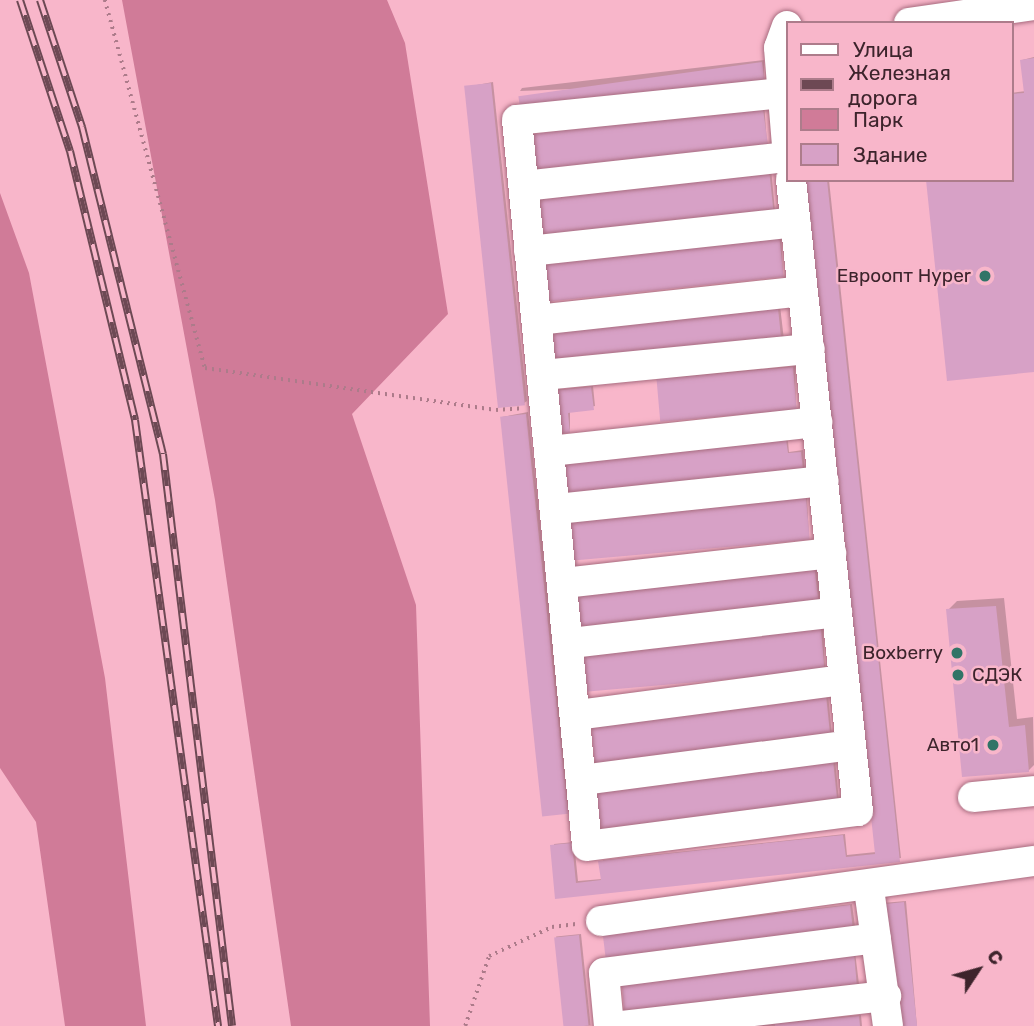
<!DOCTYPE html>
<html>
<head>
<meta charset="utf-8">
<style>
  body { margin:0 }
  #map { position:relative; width:1034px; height:1026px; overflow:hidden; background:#f8b6ca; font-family:Rubik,sans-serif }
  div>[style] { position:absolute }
  .green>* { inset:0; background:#d07b98 }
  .shadow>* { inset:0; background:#0003; transform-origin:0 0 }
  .building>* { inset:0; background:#d7a1c6; transform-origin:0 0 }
  .path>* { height:3.5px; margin-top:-1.75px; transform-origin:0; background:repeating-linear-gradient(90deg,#ac7b8a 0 2px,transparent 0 7px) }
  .roads { filter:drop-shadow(0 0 2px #a86c7f) drop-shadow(0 0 2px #a86c7f) }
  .minor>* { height:30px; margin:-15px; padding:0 15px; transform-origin:15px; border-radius:15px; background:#fff }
  .rail>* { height:8px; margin-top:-4px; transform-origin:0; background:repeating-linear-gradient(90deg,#f8b6ca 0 16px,#6d4954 0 32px); box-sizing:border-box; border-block:2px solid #6d4954 }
  .dots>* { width:19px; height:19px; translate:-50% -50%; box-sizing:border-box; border:4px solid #f8b6ca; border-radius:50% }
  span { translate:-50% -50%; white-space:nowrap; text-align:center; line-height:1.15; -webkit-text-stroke:5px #f8b6ca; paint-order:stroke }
  .poi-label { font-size:19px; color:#3d242c }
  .right { translate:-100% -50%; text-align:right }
  .left { translate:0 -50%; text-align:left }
  .legend { position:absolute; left:786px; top:21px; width:228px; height:161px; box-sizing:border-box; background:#f8b6ca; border:2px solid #ad7c8b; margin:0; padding:9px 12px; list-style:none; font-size:21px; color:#3d242c }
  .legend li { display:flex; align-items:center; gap:14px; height:35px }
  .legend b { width:35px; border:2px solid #ad7c8b }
  .north { position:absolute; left:943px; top:935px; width:70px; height:70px; -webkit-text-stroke:5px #f8b6ca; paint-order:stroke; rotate:54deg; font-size:19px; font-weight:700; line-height:28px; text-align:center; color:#3d242c }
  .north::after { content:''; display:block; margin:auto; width:24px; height:32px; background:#3d242c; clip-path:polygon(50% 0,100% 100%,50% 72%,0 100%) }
</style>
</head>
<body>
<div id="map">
  <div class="green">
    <i style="clip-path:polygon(122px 0,387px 0,405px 43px,448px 314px,352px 414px,416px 605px,430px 1026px,291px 1026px,215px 500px)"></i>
    <i style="clip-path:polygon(0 193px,29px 273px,105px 678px,146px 1026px,65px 1026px,36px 822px,0 768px)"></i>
  </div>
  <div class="shadow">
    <i style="clip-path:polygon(1034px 57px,1034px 371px,1011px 180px,1011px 93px,1026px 91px,1022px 60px)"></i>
    <i style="clip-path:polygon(764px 60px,764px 82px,520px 91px,522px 88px)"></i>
    <i style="clip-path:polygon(493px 82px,527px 401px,524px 403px,466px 87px)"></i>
    <i style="clip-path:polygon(764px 101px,767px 145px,525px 128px)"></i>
    <i style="clip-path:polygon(771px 168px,775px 211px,535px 192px)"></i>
    <i style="clip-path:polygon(805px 180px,829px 180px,901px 858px,557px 897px,554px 844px,574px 842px,578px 881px,602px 879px,603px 860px,845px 834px,847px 855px,876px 852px)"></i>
    <i style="clip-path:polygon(781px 232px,783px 275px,546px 257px)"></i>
    <i style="clip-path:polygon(779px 297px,784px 340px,556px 367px)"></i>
    <i style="clip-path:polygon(795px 366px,796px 408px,659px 380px,661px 378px)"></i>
    <i style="clip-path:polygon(593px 386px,595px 406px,570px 411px,570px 431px,554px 390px)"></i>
    <i style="clip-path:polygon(528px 412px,571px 810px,568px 812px,502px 417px)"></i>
    <i style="clip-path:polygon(787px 431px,789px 452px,803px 450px,805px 473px,564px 501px)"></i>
    <i style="clip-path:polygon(807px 496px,809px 538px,568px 522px)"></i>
    <i style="clip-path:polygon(816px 562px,821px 603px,576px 588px)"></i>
    <i style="clip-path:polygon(1004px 598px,1017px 719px,1033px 717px,1034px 765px,1028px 771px,948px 610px,957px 601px)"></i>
    <i style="clip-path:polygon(823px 627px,825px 669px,583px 652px)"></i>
    <i style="clip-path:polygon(828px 694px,832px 736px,594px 718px)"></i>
    <i style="clip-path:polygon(835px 759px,839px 802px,601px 828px)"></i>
    <i style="left:906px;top:901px;width:126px;height:21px;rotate:85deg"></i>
    <i style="clip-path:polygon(852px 904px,855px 926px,607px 933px)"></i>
    <i style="left:581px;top:934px;width:92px;height:25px;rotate:84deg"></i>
    <i style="clip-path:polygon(855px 952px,860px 992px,625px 976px)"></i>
    <i style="clip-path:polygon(861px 1015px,862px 1026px,741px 1026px)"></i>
  </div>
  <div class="building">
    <i style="clip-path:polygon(1034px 58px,1034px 372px,947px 381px,926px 180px,1011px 180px,1011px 94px,1024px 93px,1020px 60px)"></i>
    <i style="left:762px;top:62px;width:22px;height:246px;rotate:82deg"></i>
    <i style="left:491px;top:83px;width:324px;height:27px;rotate:84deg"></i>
    <i style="left:762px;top:102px;width:45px;height:244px;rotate:82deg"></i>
    <i style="left:769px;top:169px;width:46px;height:239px;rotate:84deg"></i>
    <i style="clip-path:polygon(803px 180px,827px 180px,900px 862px,555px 899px,550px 845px,572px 843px,576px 883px,601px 880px,598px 861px,843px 835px,846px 857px,875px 854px)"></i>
    <i style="left:779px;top:233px;width:44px;height:238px;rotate:84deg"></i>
    <i style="left:777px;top:299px;width:45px;height:229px;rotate:84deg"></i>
    <i style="left:793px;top:367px;width:43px;height:137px;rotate:85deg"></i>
    <i style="clip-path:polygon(591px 387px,594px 410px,568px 413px,570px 433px,554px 434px,550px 391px)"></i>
    <i style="left:526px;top:414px;width:402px;height:26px;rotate:84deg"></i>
    <i style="clip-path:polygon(785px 433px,788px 453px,801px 452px,804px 477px,563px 503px,558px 457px)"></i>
    <i style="left:806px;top:497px;width:43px;height:243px;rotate:85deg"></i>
    <i style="left:814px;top:564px;width:43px;height:244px;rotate:83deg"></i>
    <i style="clip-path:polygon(996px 606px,1009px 727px,1025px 725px,1029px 772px,962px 777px,946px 609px)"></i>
    <i style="left:821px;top:629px;width:42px;height:243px;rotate:85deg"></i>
    <i style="left:826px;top:695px;width:45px;height:237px;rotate:84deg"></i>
    <i style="left:833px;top:760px;width:46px;height:239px;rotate:84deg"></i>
    <i style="left:904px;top:902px;width:125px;height:23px;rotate:84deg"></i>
    <i style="left:850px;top:905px;width:25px;height:249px;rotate:83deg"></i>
    <i style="left:579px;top:935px;width:91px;height:25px;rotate:84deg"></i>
    <i style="left:854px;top:953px;width:43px;height:234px;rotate:85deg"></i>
    <i style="clip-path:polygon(859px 1016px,860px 1026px,775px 1026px,775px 1024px)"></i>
  </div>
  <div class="path">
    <i style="left:105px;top:0;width:381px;rotate:74.8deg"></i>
    <i style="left:205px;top:368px;width:294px;rotate:8.2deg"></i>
    <i style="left:496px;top:410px;width:26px;rotate:-4deg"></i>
    <i style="left:465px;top:1026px;width:74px;rotate:-71.1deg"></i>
    <i style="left:489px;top:956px;width:69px;rotate:-24.7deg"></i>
    <i style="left:552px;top:927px;width:26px;rotate:-7deg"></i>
  </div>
  <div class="roads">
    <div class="minor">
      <i style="left:909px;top:23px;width:126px;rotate:-8.2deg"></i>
      <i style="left:787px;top:26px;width:23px;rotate:110deg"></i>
      <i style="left:779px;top:48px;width:98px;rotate:85.3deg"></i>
      <i style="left:782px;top:93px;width:266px;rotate:174.2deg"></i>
      <i style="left:517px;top:120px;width:729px;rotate:84.49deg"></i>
      <i style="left:587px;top:846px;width:273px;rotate:-7.4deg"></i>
      <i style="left:858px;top:811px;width:635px;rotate:-96.06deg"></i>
      <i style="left:524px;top:186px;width:265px;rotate:-6.3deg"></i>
      <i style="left:529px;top:251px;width:268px;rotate:-6.2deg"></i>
      <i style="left:537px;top:320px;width:267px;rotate:-6.2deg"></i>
      <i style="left:543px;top:375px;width:268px;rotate:-5.6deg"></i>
      <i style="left:550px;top:451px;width:269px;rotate:-6.2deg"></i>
      <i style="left:557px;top:509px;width:268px;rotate:-6deg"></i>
      <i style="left:564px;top:583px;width:269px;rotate:-6.4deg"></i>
      <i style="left:571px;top:643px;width:268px;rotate:-6.6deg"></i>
      <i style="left:577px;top:715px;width:269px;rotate:-7.5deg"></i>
      <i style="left:582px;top:780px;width:271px;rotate:-7.4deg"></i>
      <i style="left:973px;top:797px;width:61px;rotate:-5.6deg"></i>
      <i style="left:869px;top:889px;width:138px;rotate:82.1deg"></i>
      <i style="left:601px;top:921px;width:437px;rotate:-7.9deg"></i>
      <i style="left:609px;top:1026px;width:53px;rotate:-95.4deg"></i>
      <i style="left:604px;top:973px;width:274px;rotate:-7.3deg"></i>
      <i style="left:622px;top:1026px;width:266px;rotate:-6.5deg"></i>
    </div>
  </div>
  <div class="rail">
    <i style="left:20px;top:0;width:159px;rotate:71.7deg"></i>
    <i style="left:70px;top:151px;width:277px;rotate:76.4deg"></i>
    <i style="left:135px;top:420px;width:612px;rotate:82.2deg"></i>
    <i style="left:40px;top:0;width:134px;rotate:71.7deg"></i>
    <i style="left:82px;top:127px;width:337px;rotate:76.1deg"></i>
    <i style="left:163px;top:454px;width:576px;rotate:83.12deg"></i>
  </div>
  <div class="dots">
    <i style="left:985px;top:276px;background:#307467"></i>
    <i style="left:957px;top:653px;background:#307467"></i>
    <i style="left:958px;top:675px;background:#307467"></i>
    <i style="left:993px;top:745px;background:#307467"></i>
  </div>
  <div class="poi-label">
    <span class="right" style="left:971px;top:276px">Евроопт Hyper</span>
    <span class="right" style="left:943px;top:653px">Boxberry</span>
    <span class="left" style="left:972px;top:675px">СДЭК</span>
    <span class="right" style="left:979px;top:745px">Авто1</span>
  </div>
  <ul class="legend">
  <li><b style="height:9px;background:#fff"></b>Улица</li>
  <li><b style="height:9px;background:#6d4954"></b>Железная дорога</li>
  <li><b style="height:19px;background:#d07b98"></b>Парк</li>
  <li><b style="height:19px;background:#d7a1c6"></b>Здание</li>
  </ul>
  <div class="north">С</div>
</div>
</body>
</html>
